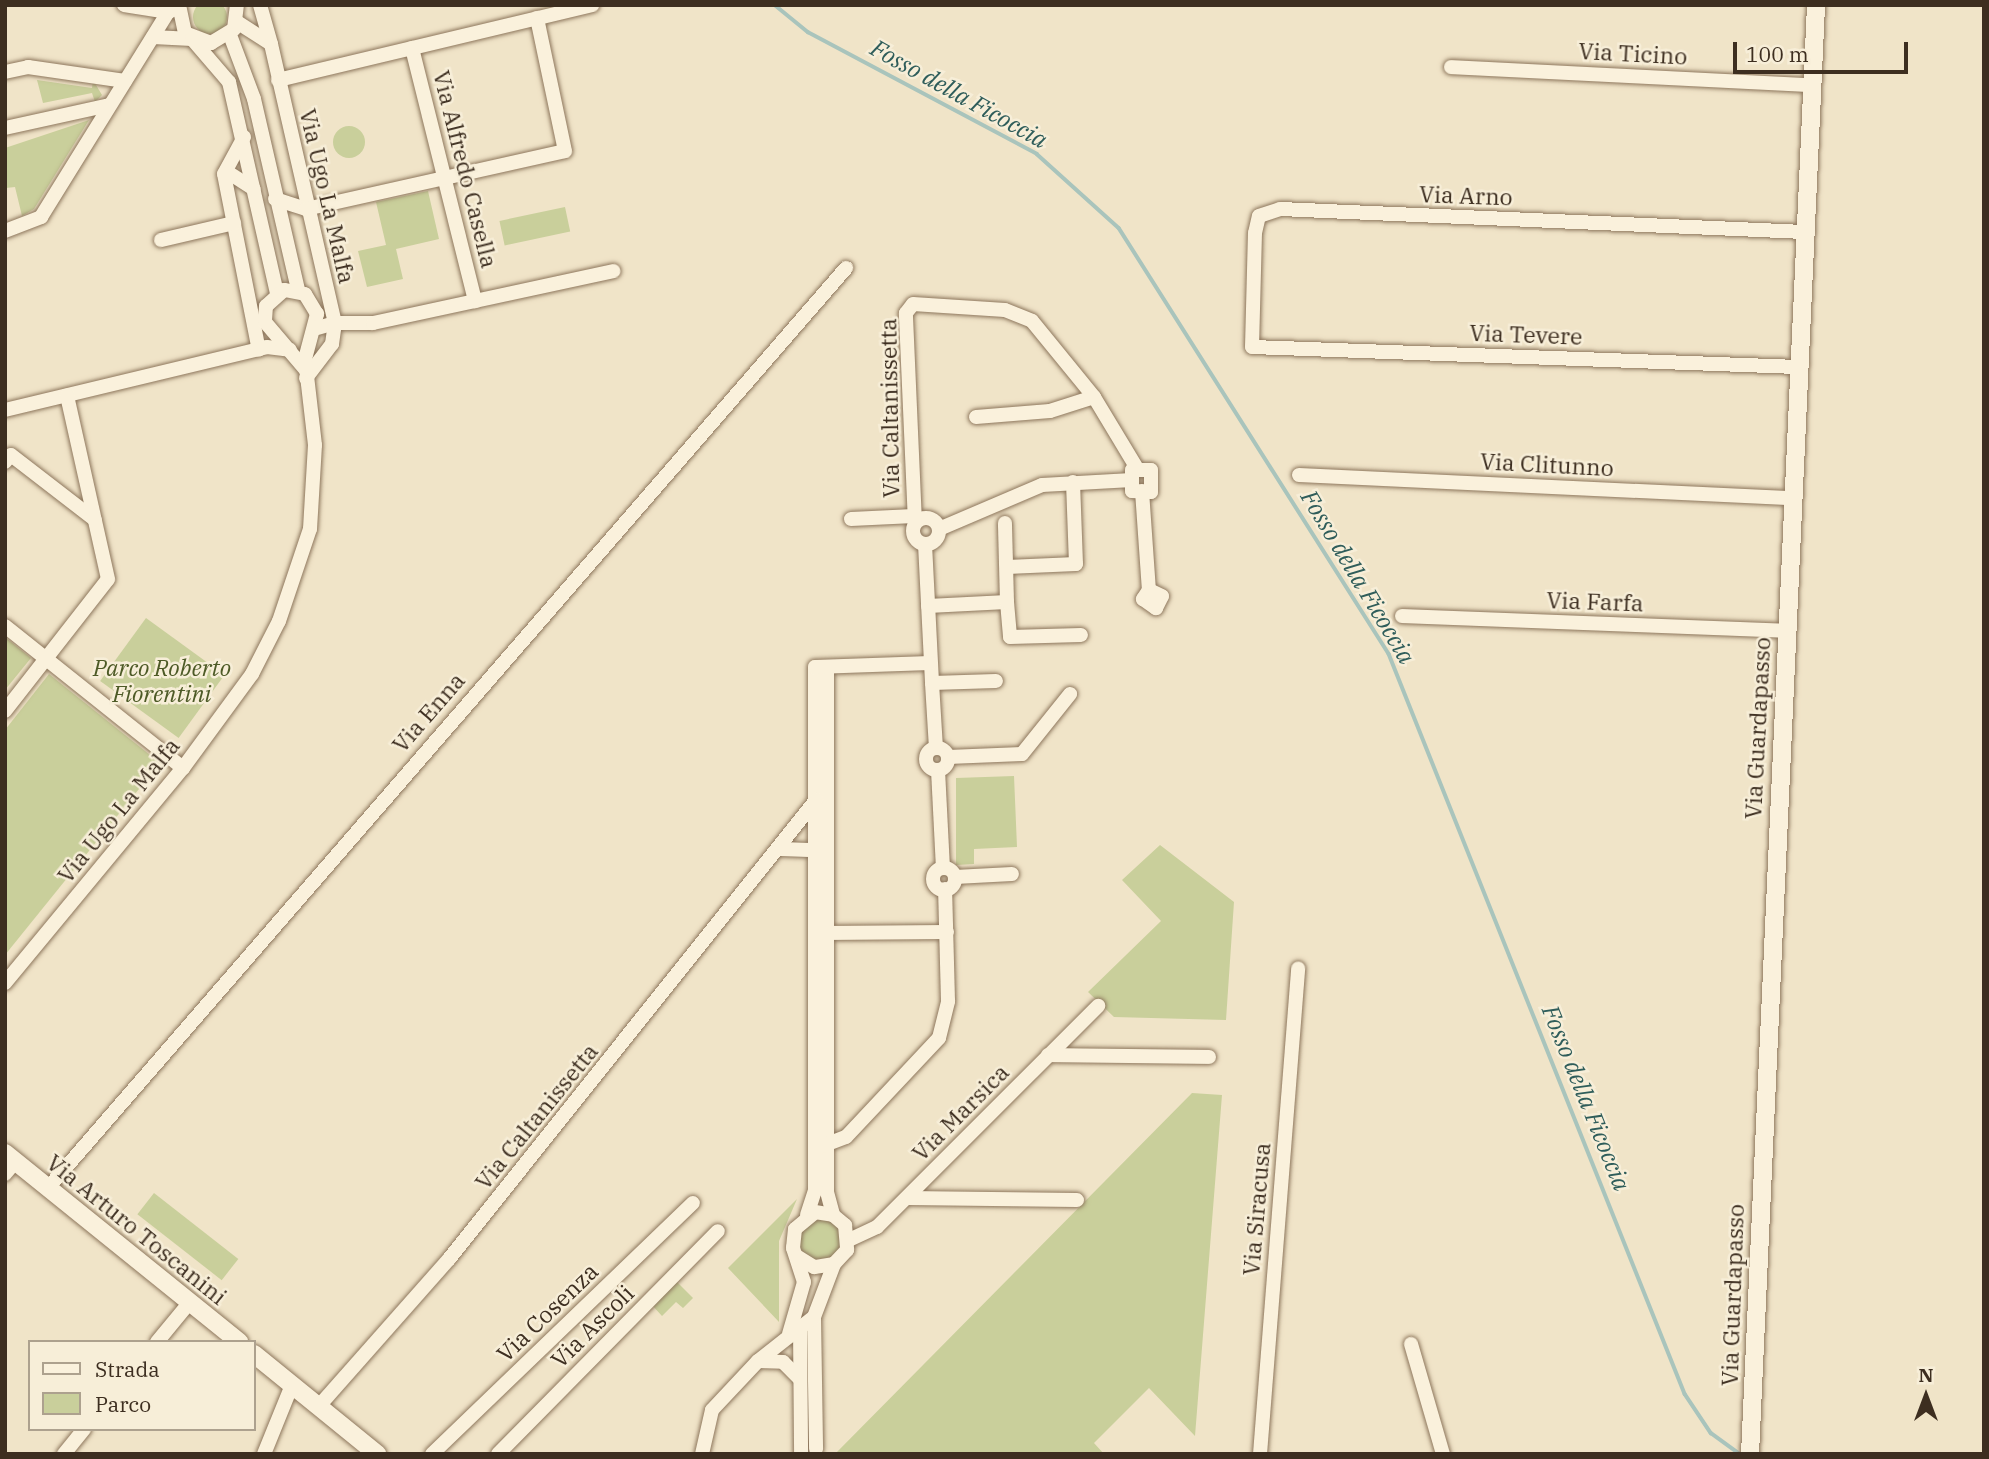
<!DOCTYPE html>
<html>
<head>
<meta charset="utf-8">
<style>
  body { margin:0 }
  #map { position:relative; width:1989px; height:1459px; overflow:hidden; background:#f0e4c8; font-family:"IBM Plex Serif",serif }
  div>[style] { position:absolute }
  .green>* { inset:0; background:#c9cf9b; transform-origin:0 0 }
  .round { border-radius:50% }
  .stream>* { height:3.5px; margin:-1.75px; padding:0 1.75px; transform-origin:1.75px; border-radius:1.75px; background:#a9c4bc }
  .roads { filter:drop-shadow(0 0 2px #8d765c) drop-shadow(0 0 2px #8d765c) }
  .minor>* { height:14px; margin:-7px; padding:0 7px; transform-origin:7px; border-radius:7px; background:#faf1dc }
  .minor>.ring { margin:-7px; padding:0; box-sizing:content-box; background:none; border:14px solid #faf1dc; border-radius:50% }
  .tertiary>* { height:18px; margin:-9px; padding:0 9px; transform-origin:9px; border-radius:9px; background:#faf1dc }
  span { translate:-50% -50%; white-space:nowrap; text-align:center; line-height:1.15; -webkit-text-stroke:5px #f7eed8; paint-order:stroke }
  .street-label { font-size:23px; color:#3d2e20 }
  .park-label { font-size:23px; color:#4d5a26; font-style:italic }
  .water-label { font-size:24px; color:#2f5d5a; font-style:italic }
  .frame { position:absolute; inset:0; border:7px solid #3d2e20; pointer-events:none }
  .legend { position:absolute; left:28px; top:1340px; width:228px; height:91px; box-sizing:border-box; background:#f7eed8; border:2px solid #ada18e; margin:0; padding:9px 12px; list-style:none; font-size:21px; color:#3d2e20 }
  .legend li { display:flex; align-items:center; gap:14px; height:35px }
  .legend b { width:35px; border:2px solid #ada18e }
  .north { position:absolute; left:1891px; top:1361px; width:70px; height:70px; -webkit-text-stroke:5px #f7eed8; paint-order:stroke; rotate:0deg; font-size:19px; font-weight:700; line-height:28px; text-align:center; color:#3d2e20 }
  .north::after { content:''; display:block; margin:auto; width:24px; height:32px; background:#3d2e20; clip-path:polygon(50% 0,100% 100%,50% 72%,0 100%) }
  .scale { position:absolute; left:1733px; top:42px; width:175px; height:32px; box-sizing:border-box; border:4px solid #3d2e20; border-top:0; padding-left:9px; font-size:21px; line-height:24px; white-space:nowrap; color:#3d2e20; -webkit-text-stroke:5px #f7eed8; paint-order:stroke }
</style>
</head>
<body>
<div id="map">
  <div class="green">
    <i class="round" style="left:193px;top:0;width:34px;height:34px"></i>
    <i style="clip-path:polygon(37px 80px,92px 88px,93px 80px,102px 95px,95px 102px,92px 93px,43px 103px)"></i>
    <i style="clip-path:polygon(89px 120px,34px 209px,22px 216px,15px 187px,6px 188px,5px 148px)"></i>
    <i class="round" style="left:333px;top:126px;width:32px;height:32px"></i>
    <i style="clip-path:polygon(428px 191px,439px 239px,396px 249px,403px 279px,367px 287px,358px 251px,386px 245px,376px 202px)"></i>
    <i style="left:565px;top:207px;width:25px;height:67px;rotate:78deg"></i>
    <i style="left:146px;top:618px;width:97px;height:78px;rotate:36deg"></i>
    <i style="clip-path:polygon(5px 637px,31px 658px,5px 690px)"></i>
    <i style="clip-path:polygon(49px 674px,160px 763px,5px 955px,5px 730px)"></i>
    <i style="clip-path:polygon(1014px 776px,1017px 847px,974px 849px,974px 864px,956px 865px,956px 778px)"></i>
    <i style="clip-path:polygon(1160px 845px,1234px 902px,1226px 1020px,1114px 1017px,1088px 992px,1161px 921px,1122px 880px)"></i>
    <i style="clip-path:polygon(1192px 1093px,1222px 1095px,1195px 1436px,1149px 1388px,1094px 1443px,1104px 1454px,835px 1454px)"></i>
    <i style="left:154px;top:1193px;width:107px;height:27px;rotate:38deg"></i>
    <i style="clip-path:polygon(797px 1199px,779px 1241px,779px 1322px,728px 1268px)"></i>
    <i class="round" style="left:799px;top:1218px;width:44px;height:44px"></i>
    <i style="clip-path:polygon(675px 1280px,693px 1298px,683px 1308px,676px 1302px,662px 1316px,651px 1304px)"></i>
  </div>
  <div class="stream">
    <i style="left:775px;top:5px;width:43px;rotate:39.3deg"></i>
    <i style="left:808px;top:32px;width:259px;rotate:28deg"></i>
    <i style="left:1037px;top:154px;width:110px;rotate:42.1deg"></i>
    <i style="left:1119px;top:228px;width:504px;rotate:57.63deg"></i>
    <i style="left:1389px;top:654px;width:797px;rotate:68.2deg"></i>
    <i style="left:1685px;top:1394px;width:47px;rotate:56.3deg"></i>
    <i style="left:1711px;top:1433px;width:36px;rotate:36deg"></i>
  </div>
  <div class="roads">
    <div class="minor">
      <i style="left:124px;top:5px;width:45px;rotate:9deg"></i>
      <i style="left:179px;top:5px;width:29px;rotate:78deg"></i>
      <i style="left:185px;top:33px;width:28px;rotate:21deg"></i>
      <i style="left:211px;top:43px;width:27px;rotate:-31deg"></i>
      <i style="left:234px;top:29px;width:24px;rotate:-83deg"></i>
      <i style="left:260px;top:5px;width:41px;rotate:74.2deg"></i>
      <i style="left:237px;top:22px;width:40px;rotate:32.9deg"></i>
      <i style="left:271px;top:44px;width:286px;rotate:77.1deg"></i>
      <i style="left:335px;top:323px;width:22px;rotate:164deg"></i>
      <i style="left:230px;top:35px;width:68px;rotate:69.4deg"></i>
      <i style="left:254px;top:99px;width:196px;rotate:77deg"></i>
      <i style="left:153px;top:37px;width:39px;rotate:3deg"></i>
      <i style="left:192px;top:39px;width:57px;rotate:49.3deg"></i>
      <i style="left:229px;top:82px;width:216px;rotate:77.2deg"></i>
      <i style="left:412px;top:48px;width:261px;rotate:76deg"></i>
      <i style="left:1451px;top:67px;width:361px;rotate:2.9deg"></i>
      <i style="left:5px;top:72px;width:24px;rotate:-12deg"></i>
      <i style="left:28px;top:67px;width:98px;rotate:8.2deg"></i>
      <i style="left:278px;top:80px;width:323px;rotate:-13.4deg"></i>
      <i style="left:5px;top:128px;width:107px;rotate:-12.4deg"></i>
      <i style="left:244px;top:137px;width:42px;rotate:118.4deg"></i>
      <i style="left:224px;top:174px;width:179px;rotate:78.8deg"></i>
      <i style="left:226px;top:171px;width:33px;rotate:33deg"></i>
      <i style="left:275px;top:199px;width:33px;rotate:18deg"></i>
      <i style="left:306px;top:209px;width:265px;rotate:-12.6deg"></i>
      <i style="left:565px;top:151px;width:136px;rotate:-101.9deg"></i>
      <i style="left:5px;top:231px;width:39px;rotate:-21deg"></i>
      <i style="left:41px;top:217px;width:241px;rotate:-58.2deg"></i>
      <i style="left:168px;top:12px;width:11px;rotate:-22deg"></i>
      <i style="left:161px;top:240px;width:75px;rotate:-13.1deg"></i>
      <i style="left:1798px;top:367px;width:546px;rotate:-177.9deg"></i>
      <i style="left:1252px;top:347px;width:114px;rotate:-88.5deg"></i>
      <i style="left:1255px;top:233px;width:17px;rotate:-77deg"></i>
      <i style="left:1259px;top:216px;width:22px;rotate:-18deg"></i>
      <i style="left:1280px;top:209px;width:526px;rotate:2.51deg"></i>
      <i style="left:306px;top:378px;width:43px;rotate:-52.6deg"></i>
      <i style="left:332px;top:344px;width:21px;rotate:-82deg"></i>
      <i style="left:335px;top:323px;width:38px"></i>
      <i style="left:373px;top:323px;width:246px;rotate:-12.2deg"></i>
      <i style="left:5px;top:410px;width:269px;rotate:-13.5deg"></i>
      <i style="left:267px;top:347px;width:23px;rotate:7deg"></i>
      <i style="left:976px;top:417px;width:74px;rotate:-4.6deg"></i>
      <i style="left:1050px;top:411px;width:46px;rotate:-17.7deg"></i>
      <i style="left:5px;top:462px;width:9px;rotate:-49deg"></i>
      <i style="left:11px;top:455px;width:106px;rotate:37.7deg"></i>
      <i style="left:1132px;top:470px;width:19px"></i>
      <i style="left:1151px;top:470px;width:22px;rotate:90deg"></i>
      <i style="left:1151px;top:492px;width:19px;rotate:-177deg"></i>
      <i style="left:1132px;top:491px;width:21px;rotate:-90deg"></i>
      <i style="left:1299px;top:475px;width:494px;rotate:2.7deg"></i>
      <i style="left:1142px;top:491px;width:99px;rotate:86deg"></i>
      <i style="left:1149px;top:590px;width:11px;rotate:124deg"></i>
      <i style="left:1143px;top:599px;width:16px;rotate:35deg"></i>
      <i style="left:1156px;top:608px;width:13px;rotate:-63deg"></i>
      <i style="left:1162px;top:596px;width:14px;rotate:-155deg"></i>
      <i class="ring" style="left:913px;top:518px;width:12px;height:12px"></i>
      <i style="left:851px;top:519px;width:63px;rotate:-2.7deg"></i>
      <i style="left:915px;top:523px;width:210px;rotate:-92.5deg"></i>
      <i style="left:906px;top:313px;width:11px;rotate:-52deg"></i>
      <i style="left:913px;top:304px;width:92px;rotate:3.7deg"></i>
      <i style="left:1005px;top:310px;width:29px;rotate:22deg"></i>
      <i style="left:1032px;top:321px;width:98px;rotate:50.8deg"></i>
      <i style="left:1094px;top:397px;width:85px;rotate:58.9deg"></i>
      <i style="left:939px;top:529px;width:112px;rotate:-23.1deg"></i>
      <i style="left:1042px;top:485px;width:90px;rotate:-3.2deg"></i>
      <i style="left:925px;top:544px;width:139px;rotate:87.1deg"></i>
      <i style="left:932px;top:683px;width:64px;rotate:-1.8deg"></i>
      <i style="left:1007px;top:567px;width:69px;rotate:-2.5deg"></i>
      <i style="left:1076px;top:564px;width:82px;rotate:-92.1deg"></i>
      <i style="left:1007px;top:602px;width:35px;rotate:85deg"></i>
      <i style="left:1010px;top:637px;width:71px;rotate:-1.6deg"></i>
      <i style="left:928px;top:606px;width:79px;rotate:-2.9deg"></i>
      <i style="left:1007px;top:602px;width:79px;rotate:-91.5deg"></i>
      <i style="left:1402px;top:616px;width:383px;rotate:2.2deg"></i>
      <i style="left:5px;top:626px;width:228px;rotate:38.6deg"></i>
      <i style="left:827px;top:667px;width:525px;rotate:90deg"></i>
      <i style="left:827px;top:1192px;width:24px;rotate:75deg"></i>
      <i style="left:932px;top:683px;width:65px;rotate:86.5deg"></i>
      <i style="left:5px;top:711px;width:167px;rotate:-52deg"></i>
      <i style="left:108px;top:579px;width:188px;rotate:-102.6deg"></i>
      <i class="ring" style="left:926px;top:748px;width:8px;height:8px"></i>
      <i style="left:948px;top:757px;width:74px;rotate:-2.3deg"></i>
      <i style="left:1022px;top:754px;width:77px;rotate:-51.3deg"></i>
      <i style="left:938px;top:770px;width:98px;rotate:87.1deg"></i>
      <i style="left:781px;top:849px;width:35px;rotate:2deg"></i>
      <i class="ring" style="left:933px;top:868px;width:8px;height:8px"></i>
      <i style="left:955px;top:877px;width:57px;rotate:-3deg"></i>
      <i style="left:823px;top:933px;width:124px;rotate:-0.5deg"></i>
      <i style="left:5px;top:983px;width:279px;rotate:-50.4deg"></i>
      <i style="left:183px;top:768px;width:117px;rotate:-53.7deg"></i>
      <i style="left:252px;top:674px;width:59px;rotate:-63deg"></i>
      <i style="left:279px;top:621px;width:97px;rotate:-71.4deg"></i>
      <i style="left:310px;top:529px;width:84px;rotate:-86.6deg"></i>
      <i style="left:315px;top:445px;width:87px;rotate:-96.6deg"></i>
      <i style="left:305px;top:359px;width:47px;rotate:-75.1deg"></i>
      <i style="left:317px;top:314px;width:23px;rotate:-121deg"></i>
      <i style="left:305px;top:294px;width:21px;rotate:-169deg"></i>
      <i style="left:284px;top:290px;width:24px;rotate:138deg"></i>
      <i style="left:266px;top:306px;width:16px;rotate:94deg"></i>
      <i style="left:265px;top:322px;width:62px;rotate:49.6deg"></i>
      <i style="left:1048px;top:1055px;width:161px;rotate:0.7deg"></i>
      <i style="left:817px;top:1148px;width:31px;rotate:-21deg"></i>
      <i style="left:846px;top:1137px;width:136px;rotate:-46.8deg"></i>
      <i style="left:939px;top:1038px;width:38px;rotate:-76deg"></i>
      <i style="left:948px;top:1001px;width:112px;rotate:-91.5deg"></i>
      <i style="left:5px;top:1174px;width:16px;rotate:-50deg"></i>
      <i style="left:48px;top:1188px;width:1218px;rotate:-49.06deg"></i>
      <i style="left:907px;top:1198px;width:170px;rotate:0.7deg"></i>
      <i style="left:807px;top:1215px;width:25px;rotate:-72deg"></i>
      <i style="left:815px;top:1191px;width:524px;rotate:-90deg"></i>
      <i style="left:815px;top:667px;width:115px;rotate:-2deg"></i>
      <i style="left:849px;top:1240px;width:31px;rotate:-25deg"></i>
      <i style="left:877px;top:1227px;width:313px;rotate:-45deg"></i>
      <i style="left:814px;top:1317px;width:132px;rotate:89.1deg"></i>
      <i style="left:800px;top:1328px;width:126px;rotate:89.5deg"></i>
      <i style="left:789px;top:1334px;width:54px;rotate:-73.9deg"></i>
      <i style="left:804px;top:1282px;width:36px;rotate:-108deg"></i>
      <i style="left:793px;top:1248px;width:19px;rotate:-84deg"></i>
      <i style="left:795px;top:1229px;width:26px;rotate:-40deg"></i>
      <i style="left:815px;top:1212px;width:18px;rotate:9deg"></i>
      <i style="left:833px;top:1215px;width:16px;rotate:40deg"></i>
      <i style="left:845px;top:1225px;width:25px;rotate:85deg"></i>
      <i style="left:847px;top:1250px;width:19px;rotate:133deg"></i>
      <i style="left:834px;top:1264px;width:20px;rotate:171deg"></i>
      <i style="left:814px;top:1267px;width:19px;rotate:-148deg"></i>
      <i style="left:157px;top:1342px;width:52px;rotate:-50.5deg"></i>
      <i style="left:1411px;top:1344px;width:115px;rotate:73.8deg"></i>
      <i style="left:758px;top:1361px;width:25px;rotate:2deg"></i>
      <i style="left:783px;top:1362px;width:24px;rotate:45deg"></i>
      <i style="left:319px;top:1406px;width:196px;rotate:-48.5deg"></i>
      <i style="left:449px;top:1259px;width:588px;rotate:-51.36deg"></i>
      <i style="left:64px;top:1454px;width:32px;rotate:-51deg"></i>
      <i style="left:264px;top:1454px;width:74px;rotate:-67.9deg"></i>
      <i style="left:432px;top:1454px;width:362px;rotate:-43.9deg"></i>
      <i style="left:498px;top:1454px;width:313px;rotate:-45.4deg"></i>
      <i style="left:702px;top:1454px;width:45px;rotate:-77.2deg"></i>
      <i style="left:712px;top:1410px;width:67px;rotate:-46.8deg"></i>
      <i style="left:758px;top:1361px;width:71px;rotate:-38.2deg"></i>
      <i style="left:814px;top:1317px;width:57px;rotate:-69.3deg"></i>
      <i style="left:1260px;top:1454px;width:487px;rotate:-85.5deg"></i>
    </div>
    <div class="tertiary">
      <i style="left:5px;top:1153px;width:301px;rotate:38.9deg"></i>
      <i style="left:254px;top:1354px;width:159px;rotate:39.1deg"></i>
      <i style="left:1750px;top:1454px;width:1451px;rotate:-87.39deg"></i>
    </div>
  </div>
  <div class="street-label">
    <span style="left:1633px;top:53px;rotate:3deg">Via Ticino</span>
    <span style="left:466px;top:169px;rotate:76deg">Via Alfredo Casella</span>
    <span style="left:1466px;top:195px;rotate:2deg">Via Arno</span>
    <span style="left:328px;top:196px;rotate:77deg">Via Ugo La Malfa</span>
    <span style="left:1526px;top:334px;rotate:2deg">Via Tevere</span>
    <span style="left:889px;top:408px;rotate:-91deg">Via Caltanissetta</span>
    <span style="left:1547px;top:464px;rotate:3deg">Via Clitunno</span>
    <span style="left:1595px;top:601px;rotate:2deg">Via Farfa</span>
    <span style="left:428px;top:712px;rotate:-49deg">Via Enna</span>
    <span style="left:1757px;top:728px;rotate:-87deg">Via Guardapasso</span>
    <span style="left:118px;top:810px;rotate:-51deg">Via Ugo La Malfa</span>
    <span style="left:960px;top:1112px;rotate:-45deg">Via Marsica</span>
    <span style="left:536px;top:1116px;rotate:-51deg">Via Caltanissetta</span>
    <span style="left:1256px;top:1209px;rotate:-85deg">Via Siracusa</span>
    <span style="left:137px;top:1229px;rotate:39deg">Via Arturo Toscanini</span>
    <span style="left:1732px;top:1295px;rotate:-88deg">Via Guardapasso</span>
    <span style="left:547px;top:1312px;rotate:-44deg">Via Cosenza</span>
    <span style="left:592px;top:1326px;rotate:-45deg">Via Ascoli</span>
  </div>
  <div class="park-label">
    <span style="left:162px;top:680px">Parco Roberto<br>Fiorentini</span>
  </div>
  <div class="water-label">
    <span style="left:959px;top:94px;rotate:29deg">Fosso della Ficoccia</span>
    <span style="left:1358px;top:577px;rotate:59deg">Fosso della Ficoccia</span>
    <span style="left:1586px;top:1098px;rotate:68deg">Fosso della Ficoccia</span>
  </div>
  <div class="frame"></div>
  <ul class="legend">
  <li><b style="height:9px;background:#faf1dc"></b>Strada</li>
  <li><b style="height:19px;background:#c9cf9b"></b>Parco</li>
  </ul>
  <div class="north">N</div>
  <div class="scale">100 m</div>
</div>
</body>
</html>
